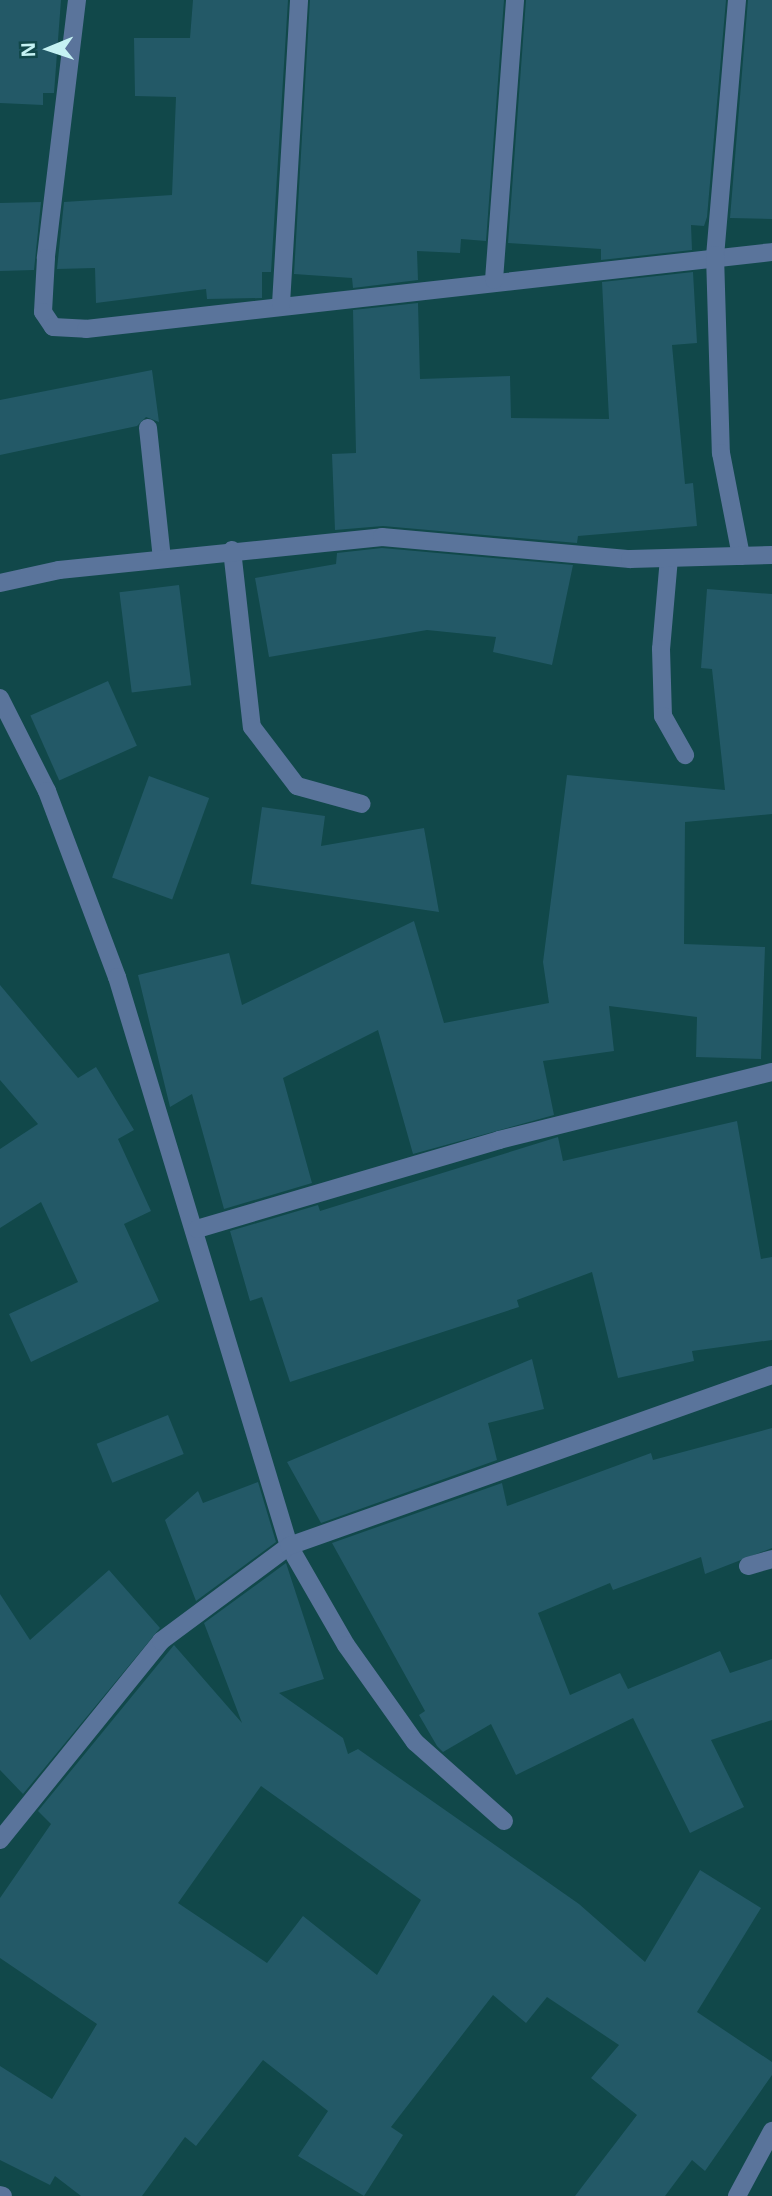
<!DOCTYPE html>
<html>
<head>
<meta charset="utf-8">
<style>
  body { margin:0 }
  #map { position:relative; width:772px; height:2196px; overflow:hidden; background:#11484a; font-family:"Open Sans",sans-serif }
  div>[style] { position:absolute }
  .building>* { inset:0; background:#235967; transform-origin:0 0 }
  .service>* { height:18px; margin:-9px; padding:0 9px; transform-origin:9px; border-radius:9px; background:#5a749b }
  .minor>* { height:18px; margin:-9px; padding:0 9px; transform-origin:9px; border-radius:9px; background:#5a749b }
  .tertiary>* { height:18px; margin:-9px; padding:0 9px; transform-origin:9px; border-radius:9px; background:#5a749b }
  span { translate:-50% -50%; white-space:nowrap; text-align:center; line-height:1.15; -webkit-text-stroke:6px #11484a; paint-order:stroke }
  .north { position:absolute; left:14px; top:14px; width:70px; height:70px; -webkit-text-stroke:5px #11484a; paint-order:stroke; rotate:268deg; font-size:19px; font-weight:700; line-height:28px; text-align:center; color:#c5f2f3 }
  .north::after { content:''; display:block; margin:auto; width:24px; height:32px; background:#c5f2f3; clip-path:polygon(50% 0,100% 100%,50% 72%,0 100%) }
</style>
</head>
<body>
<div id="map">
  <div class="building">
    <i style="clip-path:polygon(0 0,61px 0,54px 93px,43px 93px,43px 105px,0 103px)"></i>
    <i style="clip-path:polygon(193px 0,288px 0,271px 272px,262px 272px,262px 298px,207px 299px,206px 289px,96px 303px,95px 268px,57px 269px,64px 202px,172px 195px,176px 97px,135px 96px,134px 38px,190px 38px)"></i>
    <i style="clip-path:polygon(310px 0,504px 0,486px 241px,461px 239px,460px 253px,417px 251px,418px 280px,353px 288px,352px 278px,294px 274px)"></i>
    <i style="clip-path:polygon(526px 0,726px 0,707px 217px,704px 226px,691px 225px,692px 250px,601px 260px,601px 249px,508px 243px)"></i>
    <i style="clip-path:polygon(748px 0,772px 0,772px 219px,730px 218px)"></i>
    <i style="clip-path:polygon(41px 202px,34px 270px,0 271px,0 203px)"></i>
    <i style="clip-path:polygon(693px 272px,697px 343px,672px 345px,685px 484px,693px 483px,697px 526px,578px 536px,577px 543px,383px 526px,335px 530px,332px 454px,356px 453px,353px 310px,418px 303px,420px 379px,510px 376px,511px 418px,609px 419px,602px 282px)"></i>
    <i style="clip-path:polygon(152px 370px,159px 422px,146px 417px,137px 426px,0 455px,0 400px)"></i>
    <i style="clip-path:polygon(382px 548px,573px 565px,552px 665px,493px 652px,496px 637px,427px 630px,269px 657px,255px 578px,336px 564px,337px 553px)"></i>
    <i style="left:179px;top:585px;width:101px;height:60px;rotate:83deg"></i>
    <i style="clip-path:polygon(707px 589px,772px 594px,772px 814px,685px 822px,684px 944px,765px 947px,761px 1059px,696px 1057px,697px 1017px,609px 1006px,614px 1051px,543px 1061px,554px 1115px,413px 1154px,378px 1030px,283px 1078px,312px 1183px,224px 1209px,192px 1094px,170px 1107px,138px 975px,229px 953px,242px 1005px,414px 921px,444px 1023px,549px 1003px,543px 962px,567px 775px,725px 790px,712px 669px,701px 668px)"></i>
    <i style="left:108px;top:681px;width:71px;height:85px;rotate:66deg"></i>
    <i style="left:149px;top:776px;width:64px;height:108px;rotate:20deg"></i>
    <i style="clip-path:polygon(262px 807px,325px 816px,321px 846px,424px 828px,439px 912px,251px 884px)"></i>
    <i style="clip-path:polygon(0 985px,78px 1078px,96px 1067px,134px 1130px,118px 1139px,151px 1211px,124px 1224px,159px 1301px,31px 1362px,9px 1314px,78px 1282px,41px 1202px,0 1228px,0 1149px,38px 1124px,0 1080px)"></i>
    <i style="clip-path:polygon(737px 1121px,761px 1259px,772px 1257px,772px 1340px,692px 1351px,694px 1361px,618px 1378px,592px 1272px,517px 1300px,519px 1307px,290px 1382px,262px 1297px,250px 1301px,230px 1231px,318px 1205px,320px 1211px,558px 1137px,563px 1161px)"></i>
    <i style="clip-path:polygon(532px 1359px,544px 1409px,488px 1423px,497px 1460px,321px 1523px,287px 1462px)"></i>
    <i style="left:168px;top:1415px;width:42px;height:77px;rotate:68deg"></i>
    <i style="clip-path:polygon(772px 1428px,772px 1548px,705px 1574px,701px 1557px,613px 1590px,610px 1583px,538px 1613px,570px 1695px,620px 1673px,628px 1689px,720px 1651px,730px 1673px,772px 1659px,772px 1720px,711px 1740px,744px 1807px,690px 1833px,633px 1718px,516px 1775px,491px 1724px,443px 1752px,437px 1746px,419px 1715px,425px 1711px,332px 1543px,502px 1483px,507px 1506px,651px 1453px,653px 1460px)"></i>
    <i style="clip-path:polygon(258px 1482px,276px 1542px,196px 1601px,165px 1520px,198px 1491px,203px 1503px)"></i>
    <i style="clip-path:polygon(evenodd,286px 1563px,324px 1679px,279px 1693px,343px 1738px,348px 1754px,358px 1749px,579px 1904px,645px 1962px,700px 1870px,761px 1908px,697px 2012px,772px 2062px,772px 2075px,705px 2171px,692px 2160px,665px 2196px,575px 2196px,637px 2115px,591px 2078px,619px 2045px,547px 1997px,526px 2023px,493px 1995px,391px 2127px,403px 2135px,364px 2196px,298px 2156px,328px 2111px,263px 2060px,196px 2146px,185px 2137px,142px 2196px,81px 2196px,55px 2176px,50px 2185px,0 2160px,0 2066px,52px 2099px,97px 2024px,0 1958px,0 1898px,51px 1824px,38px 1811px,174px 1645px,242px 1723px,204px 1623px,286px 1563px,261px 1786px,421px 1900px,377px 1975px,303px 1916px,267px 1963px,178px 1903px,261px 1786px)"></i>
    <i style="clip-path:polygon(109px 1570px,160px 1628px,23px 1794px,0 1770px,0 1594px,30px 1640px)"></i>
  </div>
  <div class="service">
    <i style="left:748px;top:1566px;width:25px;rotate:-16deg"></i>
  </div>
  <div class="minor">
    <i style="left:77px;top:0;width:260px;rotate:96.9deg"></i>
    <i style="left:46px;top:258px;width:54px;rotate:93.2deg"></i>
    <i style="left:43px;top:312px;width:18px;rotate:56deg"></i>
    <i style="left:53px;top:327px;width:33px;rotate:3deg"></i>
    <i style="left:86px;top:329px;width:690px;rotate:-6.4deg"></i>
    <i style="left:737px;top:0;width:256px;rotate:94.9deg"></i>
    <i style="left:715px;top:255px;width:198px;rotate:88.3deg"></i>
    <i style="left:721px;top:453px;width:105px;rotate:79deg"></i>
    <i style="left:494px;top:280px;width:281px;rotate:-85.7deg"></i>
    <i style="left:281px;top:304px;width:305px;rotate:-86.6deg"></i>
    <i style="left:148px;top:428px;width:131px;rotate:83.9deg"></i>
    <i style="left:232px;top:550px;width:178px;rotate:83.6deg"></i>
    <i style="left:252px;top:727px;width:74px;rotate:52.7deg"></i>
    <i style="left:297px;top:786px;width:67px;rotate:15.5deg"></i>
    <i style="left:669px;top:558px;width:91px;rotate:95deg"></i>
    <i style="left:661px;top:649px;width:67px;rotate:88.3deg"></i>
    <i style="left:663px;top:716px;width:45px;rotate:60.6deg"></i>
    <i style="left:0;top:583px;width:60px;rotate:-12.4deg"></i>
    <i style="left:59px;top:570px;width:325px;rotate:-5.8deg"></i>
    <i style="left:382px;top:537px;width:249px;rotate:5.1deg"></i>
    <i style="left:630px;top:559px;width:142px;rotate:-1.6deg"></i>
    <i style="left:0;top:698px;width:104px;rotate:63.2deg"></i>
    <i style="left:47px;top:791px;width:199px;rotate:69.4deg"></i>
    <i style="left:117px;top:977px;width:594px;rotate:73.18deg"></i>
    <i style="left:289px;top:1546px;width:114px;rotate:60.1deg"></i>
    <i style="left:346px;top:1645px;width:119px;rotate:54.6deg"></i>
    <i style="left:415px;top:1742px;width:119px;rotate:41.6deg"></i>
    <i style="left:197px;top:1229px;width:315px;rotate:-16.4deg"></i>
    <i style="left:499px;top:1140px;width:281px;rotate:-14deg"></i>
    <i style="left:0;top:1840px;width:256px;rotate:-51deg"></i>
    <i style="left:161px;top:1641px;width:159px;rotate:-36.6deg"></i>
    <i style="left:289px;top:1546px;width:512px;rotate:-19.5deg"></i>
    <i style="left:0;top:2195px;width:3px;rotate:18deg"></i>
  </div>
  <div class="tertiary">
    <i style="left:737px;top:2196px;width:74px;rotate:-61.7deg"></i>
  </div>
  <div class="north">N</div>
</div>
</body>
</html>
